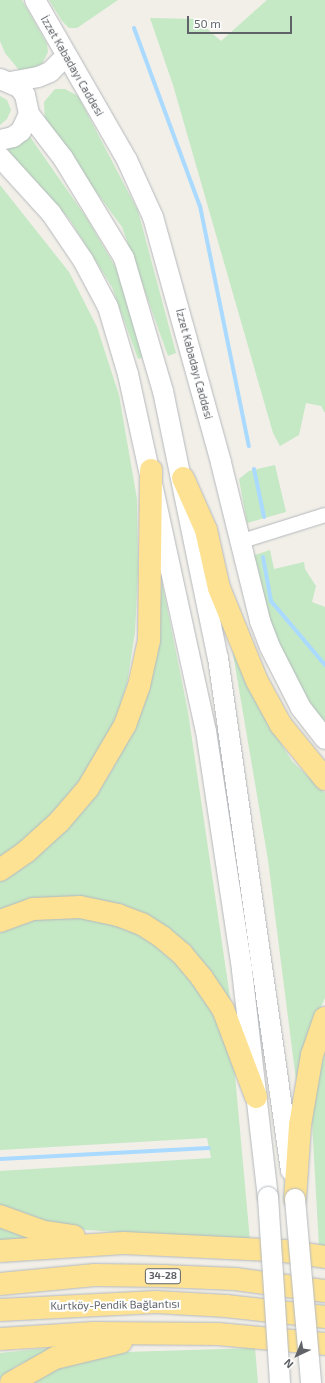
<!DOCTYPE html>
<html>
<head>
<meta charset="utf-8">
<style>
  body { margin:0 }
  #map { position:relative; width:325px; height:1383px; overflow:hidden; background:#f1efe8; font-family:"Exo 2",sans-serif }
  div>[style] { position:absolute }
  .green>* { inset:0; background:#c5e8c5 }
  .stream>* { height:4px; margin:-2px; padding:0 2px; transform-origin:2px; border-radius:2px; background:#aadaff }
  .roads { filter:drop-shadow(0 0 1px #b5b8bc) drop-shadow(0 0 1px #b5b8bc) }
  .street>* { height:14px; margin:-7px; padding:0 7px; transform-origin:7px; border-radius:7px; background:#fff }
  .secondary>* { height:20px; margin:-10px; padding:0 10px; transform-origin:10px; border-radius:10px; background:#fff }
  .highway>* { height:22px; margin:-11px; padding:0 11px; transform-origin:11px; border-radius:11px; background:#fde293 }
  .bridges { filter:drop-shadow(0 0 1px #b6babf) drop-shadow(0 0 1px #b6babf) }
  .secondary-bridge>* { height:20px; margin:-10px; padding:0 10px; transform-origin:10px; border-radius:10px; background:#fff }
  span { translate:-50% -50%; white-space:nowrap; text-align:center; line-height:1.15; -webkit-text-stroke:4px #fff; paint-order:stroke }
  .shield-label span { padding:1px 3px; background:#fff; border:1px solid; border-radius:3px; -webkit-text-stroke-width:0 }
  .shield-label { font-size:10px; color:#5f6368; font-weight:700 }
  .street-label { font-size:11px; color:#5f6368 }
  .north { position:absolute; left:277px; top:1335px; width:40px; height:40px; -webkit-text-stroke:3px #fff; paint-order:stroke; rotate:224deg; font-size:11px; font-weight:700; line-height:16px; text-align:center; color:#5f6368 }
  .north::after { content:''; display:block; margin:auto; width:14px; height:18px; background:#5f6368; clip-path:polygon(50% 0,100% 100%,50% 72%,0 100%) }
  .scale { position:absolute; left:187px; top:16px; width:105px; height:18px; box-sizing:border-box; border:2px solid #5f6368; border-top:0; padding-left:5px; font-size:12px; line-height:14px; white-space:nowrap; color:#5f6368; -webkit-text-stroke:3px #fff; paint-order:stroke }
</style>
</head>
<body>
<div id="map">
  <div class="green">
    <i style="clip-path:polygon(0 0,22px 0,47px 44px,48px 52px,42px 64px,34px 70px,19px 70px,5px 53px,0 41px)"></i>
    <i style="clip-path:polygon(49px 0,118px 0,77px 28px,69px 28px,62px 21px)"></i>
    <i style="clip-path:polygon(267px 0,325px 0,325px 413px,321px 406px,306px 403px,299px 435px,280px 446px,273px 433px,173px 85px,150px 18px,196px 19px,221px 41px)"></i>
    <i style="clip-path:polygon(55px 89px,65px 89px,78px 96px,138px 211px,176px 353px,168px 356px,122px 227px,45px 122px,44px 102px)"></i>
    <i style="clip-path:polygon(0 96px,7px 100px,11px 110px,7px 119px,0 125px)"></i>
    <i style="clip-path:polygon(28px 134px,86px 217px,116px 268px,144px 357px,138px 359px,112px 287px,70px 220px,5px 147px)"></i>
    <i style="clip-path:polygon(0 185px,69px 272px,97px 327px,119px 395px,137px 499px,138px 570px,135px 632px,127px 684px,111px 732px,93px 768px,59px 811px,0 860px)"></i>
    <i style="clip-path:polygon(275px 465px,286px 512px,247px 523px,239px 479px,249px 471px)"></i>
    <i style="clip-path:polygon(270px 550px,274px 569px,304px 562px,305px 569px,316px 586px,312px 602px,325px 607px,325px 736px,270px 632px,249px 557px)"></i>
    <i style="clip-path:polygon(162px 582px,188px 712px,231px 1004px,136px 912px,0 914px,0 882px,51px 844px,86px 808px,111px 772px,134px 729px,150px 686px)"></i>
    <i style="clip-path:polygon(232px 648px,263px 715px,292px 761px,325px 793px,325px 998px,309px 1032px,296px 1080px,268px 860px)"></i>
    <i style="clip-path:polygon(58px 913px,114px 921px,150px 941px,185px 972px,207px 996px,233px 1053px,250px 1241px,58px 1228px,0 1210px,0 1171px,211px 1158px,207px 1138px,0 1150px,0 933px,21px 923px)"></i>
    <i style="clip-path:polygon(325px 1050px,325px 1248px,319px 1247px,312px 1122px,315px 1085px)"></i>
    <i style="clip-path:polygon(0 1224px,41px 1238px,0 1243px)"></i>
    <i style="clip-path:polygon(57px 1347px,15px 1367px,0 1378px,0 1353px)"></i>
    <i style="clip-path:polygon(255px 1348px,258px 1383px,31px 1383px,56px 1368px,126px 1352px)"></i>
  </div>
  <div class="stream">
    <i style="left:134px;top:28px;width:190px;rotate:69.7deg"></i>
    <i style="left:200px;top:206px;width:245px;rotate:78.5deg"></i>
    <i style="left:254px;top:469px;width:49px;rotate:78.2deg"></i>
    <i style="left:263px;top:557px;width:45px;rotate:79.7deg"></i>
    <i style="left:271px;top:601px;width:84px;rotate:49.8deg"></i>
    <i style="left:0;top:1159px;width:209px;rotate:-3deg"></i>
  </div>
  <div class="roads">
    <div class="street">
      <i style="left:239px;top:542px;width:90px;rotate:-17.4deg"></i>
    </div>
    <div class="secondary">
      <i style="left:35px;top:0;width:185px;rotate:60.1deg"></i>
      <i style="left:127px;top:160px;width:63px;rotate:65.5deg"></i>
      <i style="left:153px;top:217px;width:255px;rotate:74.5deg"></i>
      <i style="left:221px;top:463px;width:163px;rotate:76.1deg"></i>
      <i style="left:260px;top:621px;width:28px;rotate:69deg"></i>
      <i style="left:270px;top:647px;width:68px;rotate:63.1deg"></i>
      <i style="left:301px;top:708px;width:39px;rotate:52deg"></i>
      <i style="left:0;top:79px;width:21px;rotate:23deg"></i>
      <i style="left:19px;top:87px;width:10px;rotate:53deg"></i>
      <i style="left:25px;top:95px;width:19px;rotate:78deg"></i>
      <i style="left:29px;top:114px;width:19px;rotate:115deg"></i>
      <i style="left:21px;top:131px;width:10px;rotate:143deg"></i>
      <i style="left:13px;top:137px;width:13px;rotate:167deg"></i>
      <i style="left:10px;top:82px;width:28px;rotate:-10deg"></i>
      <i style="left:38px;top:77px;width:13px;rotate:-23deg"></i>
      <i style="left:50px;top:72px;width:23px;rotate:-45deg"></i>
      <i style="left:29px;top:114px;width:56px;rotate:52.3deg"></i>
      <i style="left:63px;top:158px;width:117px;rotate:58.6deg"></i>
      <i style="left:124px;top:258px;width:139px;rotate:73.7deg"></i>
      <i style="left:163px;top:391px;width:273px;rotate:78.4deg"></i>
      <i style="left:218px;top:658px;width:518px;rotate:81.9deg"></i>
      <i style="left:0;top:157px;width:76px;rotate:47.7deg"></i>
      <i style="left:51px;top:213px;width:57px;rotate:55.8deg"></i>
      <i style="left:83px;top:260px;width:53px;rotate:62deg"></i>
      <i style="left:108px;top:307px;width:70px;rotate:73.4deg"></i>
      <i style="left:128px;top:374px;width:365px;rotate:77.7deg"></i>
      <i style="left:206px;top:731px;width:242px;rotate:81.4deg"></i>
      <i style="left:242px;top:970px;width:228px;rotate:83.5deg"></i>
    </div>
    <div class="highway">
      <i style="left:183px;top:478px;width:57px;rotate:66.1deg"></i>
      <i style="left:206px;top:530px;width:59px;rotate:77.4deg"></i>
      <i style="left:219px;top:588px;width:100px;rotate:67.8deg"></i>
      <i style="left:257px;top:681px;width:50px;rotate:61.4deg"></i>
      <i style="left:281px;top:725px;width:70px;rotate:50.8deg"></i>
      <i style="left:0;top:870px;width:32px;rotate:-35deg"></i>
      <i style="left:26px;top:852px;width:45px;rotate:-42.3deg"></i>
      <i style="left:59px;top:822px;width:45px;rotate:-49.5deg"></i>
      <i style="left:88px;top:788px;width:73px;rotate:-59.6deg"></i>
      <i style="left:125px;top:725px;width:41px;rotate:-70.3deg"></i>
      <i style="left:139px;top:686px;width:47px;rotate:-77.7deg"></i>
      <i style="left:149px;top:640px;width:170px;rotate:-89.3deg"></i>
      <i style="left:0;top:921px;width:35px;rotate:-20deg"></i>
      <i style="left:33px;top:909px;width:47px;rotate:-2.4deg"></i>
      <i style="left:80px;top:907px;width:39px;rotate:12deg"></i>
      <i style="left:118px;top:915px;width:26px;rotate:21deg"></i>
      <i style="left:142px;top:924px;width:24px;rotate:33deg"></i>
      <i style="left:162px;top:937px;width:26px;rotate:40deg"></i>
      <i style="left:182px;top:954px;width:31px;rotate:50deg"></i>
      <i style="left:202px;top:978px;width:37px;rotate:56deg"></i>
      <i style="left:223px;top:1009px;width:94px;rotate:69.4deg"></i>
      <i style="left:295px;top:1199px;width:74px;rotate:-86.1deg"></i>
      <i style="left:300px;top:1125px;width:71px;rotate:-80.3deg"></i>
      <i style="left:312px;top:1055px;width:39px;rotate:-71deg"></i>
      <i style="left:0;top:1216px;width:47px;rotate:20deg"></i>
      <i style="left:44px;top:1232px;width:30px;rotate:8deg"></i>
      <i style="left:0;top:1251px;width:124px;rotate:-3.7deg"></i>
      <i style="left:124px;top:1243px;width:161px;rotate:2.8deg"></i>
      <i style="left:285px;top:1251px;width:40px;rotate:8.5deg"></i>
      <i style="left:0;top:1284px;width:95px;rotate:-5.4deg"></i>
      <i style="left:95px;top:1275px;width:68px;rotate:0.8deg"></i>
      <i style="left:163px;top:1276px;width:72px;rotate:2.4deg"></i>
      <i style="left:235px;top:1279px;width:91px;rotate:7.6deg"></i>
      <i style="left:0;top:1310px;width:156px;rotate:-2.9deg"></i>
      <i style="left:156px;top:1302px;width:70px;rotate:3.3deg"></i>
      <i style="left:226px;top:1306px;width:100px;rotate:6.3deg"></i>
      <i style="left:0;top:1339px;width:94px;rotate:-3.7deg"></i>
      <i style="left:94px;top:1333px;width:124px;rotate:0.5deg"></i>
      <i style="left:218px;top:1334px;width:107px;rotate:5.3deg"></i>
      <i style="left:11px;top:1383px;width:51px;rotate:-29.6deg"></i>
      <i style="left:55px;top:1358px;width:68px;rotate:-13.6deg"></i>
    </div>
  </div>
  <div class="bridges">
    <div class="secondary-bridge">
      <i style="left:268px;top:1197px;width:186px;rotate:86.3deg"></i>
      <i style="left:295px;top:1199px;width:185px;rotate:85deg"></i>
    </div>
  </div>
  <div class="shield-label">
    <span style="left:163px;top:1276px">34-28</span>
  </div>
  <div class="street-label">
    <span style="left:72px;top:66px;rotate:60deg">İzzet Kabadayı Caddesi</span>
    <span style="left:194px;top:364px;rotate:75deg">İzzet Kabadayı Caddesi</span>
    <span style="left:115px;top:1305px;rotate:-1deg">Kurtköy-Pendik Bağlantısı</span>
  </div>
  <div class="north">N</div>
  <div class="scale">50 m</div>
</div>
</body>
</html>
